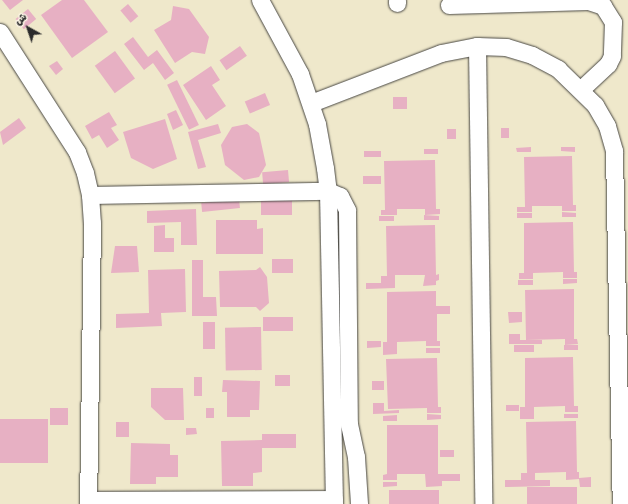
<!DOCTYPE html>
<html>
<head>
<meta charset="utf-8">
<style>
  body { margin:0 }
  #map { position:relative; width:628px; height:504px; overflow:hidden; background:#efe8cb; font-family:Caveat,"Playpen Sans Arabic",sans-serif }
  div>[style] { position:absolute }
  .building>* { inset:0; background:#e7b0c3; transform-origin:0 0 }
  .roads { filter:drop-shadow(0 0 1px #484743) drop-shadow(0 0 1px #484743) }
  .minor>* { height:17px; margin:-8.5px; padding:0 8.5px; transform-origin:8.5px; border-radius:8.5px; background:#fff }
  span { translate:-50% -50%; white-space:nowrap; text-align:center; line-height:1.15; -webkit-text-stroke:4px #fcf5e5; paint-order:stroke }
  .north { position:absolute; left:8px; top:8px; width:40px; height:40px; -webkit-text-stroke:3px #fcf5e5; paint-order:stroke; rotate:320deg; font-size:11px; font-weight:700; line-height:16px; text-align:center; color:#2b2b2b }
  .north::after { content:''; display:block; margin:auto; width:14px; height:18px; background:#2b2b2b; clip-path:polygon(50% 0,100% 100%,50% 72%,0 100%) }
</style>
</head>
<body>
<div id="map">
  <div class="building">
    <i style="clip-path:polygon(2px 0,23px 0,10px 10px)"></i>
    <i style="clip-path:polygon(62px 0,84px 0,108px 32px,72px 58px,41px 15px)"></i>
    <i style="left:128px;top:4px;width:16px;height:10px;rotate:50deg"></i>
    <i style="clip-path:polygon(173px 6px,189px 9px,209px 37px,205px 54px,192px 52px,175px 63px,154px 30px,171px 20px)"></i>
    <i style="left:28px;top:9px;width:13px;height:16px;rotate:51deg"></i>
    <i style="clip-path:polygon(133px 37px,148px 57px,157px 50px,174px 73px,165px 80px,153px 63px,144px 70px,124px 44px)"></i>
    <i style="left:240px;top:46px;width:12px;height:25px;rotate:55deg"></i>
    <i style="left:115px;top:51px;width:34px;height:25px;rotate:54deg"></i>
    <i style="clip-path:polygon(57px 61px,63px 69px,56px 75px,49px 66px)"></i>
    <i style="clip-path:polygon(211px 66px,220px 80px,212px 85px,226px 106px,206px 120px,183px 85px)"></i>
    <i style="left:177px;top:80px;width:50px;height:11px;rotate:64deg"></i>
    <i style="left:265px;top:93px;width:13px;height:22px;rotate:67deg"></i>
    <i style="left:393px;top:97px;width:14px;height:12px"></i>
    <i style="clip-path:polygon(176px 110px,183px 125px,173px 130px,167px 114px)"></i>
    <i style="clip-path:polygon(109px 112px,117px 125px,111px 128px,119px 140px,107px 148px,99px 135px,92px 139px,85px 126px)"></i>
    <i style="clip-path:polygon(19px 118px,26px 128px,3px 145px,0 132px)"></i>
    <i style="clip-path:polygon(165px 119px,177px 159px,153px 169px,131px 158px,123px 132px)"></i>
    <i style="clip-path:polygon(218px 124px,221px 133px,198px 140px,206px 167px,198px 169px,188px 132px)"></i>
    <i style="clip-path:polygon(247px 124px,259px 133px,266px 165px,259px 177px,244px 180px,225px 165px,221px 145px,232px 127px)"></i>
    <i style="left:501px;top:128px;width:8px;height:10px"></i>
    <i style="left:447px;top:129px;width:9px;height:10px"></i>
    <i style="clip-path:polygon(531px 147px,531px 152px,517px 152px,516px 148px)"></i>
    <i style="clip-path:polygon(561px 147px,575px 147px,575px 152px,561px 151px)"></i>
    <i style="left:424px;top:149px;width:14px;height:5px"></i>
    <i style="left:381px;top:151px;width:6px;height:17px;rotate:90deg"></i>
    <i style="clip-path:polygon(572px 156px,573px 205px,576px 205px,576px 211px,562px 211px,562px 206px,532px 206px,532px 212px,517px 212px,517px 207px,525px 207px,524px 157px)"></i>
    <i style="clip-path:polygon(435px 160px,436px 209px,440px 209px,440px 214px,425px 215px,425px 209px,397px 209px,397px 215px,381px 215px,381px 210px,385px 210px,384px 161px)"></i>
    <i style="left:288px;top:170px;width:12px;height:26px;rotate:85deg"></i>
    <i style="left:363px;top:176px;width:18px;height:8px"></i>
    <i style="left:239px;top:199px;width:9px;height:38px;rotate:84deg"></i>
    <i style="left:292px;top:199px;width:16px;height:31px;rotate:90deg"></i>
    <i style="clip-path:polygon(196px 209px,197px 245px,181px 245px,181px 222px,147px 223px,147px 211px)"></i>
    <i style="clip-path:polygon(562px 212px,576px 213px,576px 217px,562px 217px)"></i>
    <i style="left:517px;top:213px;width:15px;height:5px"></i>
    <i style="clip-path:polygon(424px 215px,439px 216px,439px 220px,424px 220px)"></i>
    <i style="left:379px;top:216px;width:15px;height:5px"></i>
    <i style="clip-path:polygon(216px 220px,257px 220px,257px 229px,263px 228px,263px 254px,216px 254px)"></i>
    <i style="clip-path:polygon(573px 222px,574px 272px,577px 272px,577px 278px,563px 278px,563px 272px,533px 273px,533px 279px,519px 279px,519px 273px,524px 273px,524px 223px)"></i>
    <i style="clip-path:polygon(165px 225px,165px 238px,174px 238px,174px 252px,154px 252px,154px 226px)"></i>
    <i style="clip-path:polygon(435px 225px,436px 275px,439px 274px,439px 280px,436px 281px,436px 285px,423px 286px,425px 275px,395px 275px,395px 288px,366px 289px,366px 283px,381px 283px,381px 276px,387px 276px,386px 226px)"></i>
    <i style="clip-path:polygon(115px 246px,137px 246px,139px 272px,111px 273px)"></i>
    <i style="left:272px;top:259px;width:21px;height:14px"></i>
    <i style="clip-path:polygon(192px 260px,203px 260px,203px 297px,216px 297px,217px 316px,192px 316px)"></i>
    <i style="clip-path:polygon(260px 267px,267px 277px,269px 303px,260px 311px,256px 307px,220px 307px,219px 271px,256px 270px)"></i>
    <i style="clip-path:polygon(185px 269px,186px 312px,161px 313px,162px 326px,116px 328px,116px 314px,149px 313px,148px 270px)"></i>
    <i style="clip-path:polygon(563px 279px,577px 279px,577px 283px,563px 284px)"></i>
    <i style="left:518px;top:280px;width:15px;height:5px"></i>
    <i style="clip-path:polygon(574px 289px,574px 339px,577px 339px,578px 344px,565px 345px,565px 339px,526px 340px,525px 290px)"></i>
    <i style="clip-path:polygon(436px 291px,436px 306px,450px 306px,450px 314px,437px 314px,437px 341px,440px 341px,440px 346px,426px 346px,426px 341px,397px 342px,397px 354px,383px 355px,383px 342px,387px 342px,387px 292px)"></i>
    <i style="clip-path:polygon(508px 312px,522px 312px,522px 322px,509px 323px)"></i>
    <i style="left:263px;top:317px;width:30px;height:14px"></i>
    <i style="left:203px;top:322px;width:12px;height:27px"></i>
    <i style="left:261px;top:327px;width:43px;height:36px;rotate:89deg"></i>
    <i style="clip-path:polygon(509px 334px,520px 334px,520px 340px,542px 340px,542px 344px,509px 344px)"></i>
    <i style="clip-path:polygon(367px 341px,381px 341px,381px 347px,367px 348px)"></i>
    <i style="left:514px;top:345px;width:20px;height:7px"></i>
    <i style="left:564px;top:345px;width:14px;height:5px"></i>
    <i style="left:426px;top:348px;width:14px;height:5px"></i>
    <i style="clip-path:polygon(573px 357px,574px 406px,578px 406px,578px 412px,565px 412px,565px 406px,534px 407px,534px 419px,520px 419px,520px 407px,525px 407px,525px 358px)"></i>
    <i style="clip-path:polygon(437px 358px,438px 407px,441px 407px,441px 413px,427px 413px,427px 408px,388px 409px,386px 359px)"></i>
    <i style="left:290px;top:375px;width:11px;height:15px;rotate:90deg"></i>
    <i style="left:194px;top:377px;width:8px;height:19px"></i>
    <i style="clip-path:polygon(223px 380px,260px 381px,259px 410px,250px 410px,250px 417px,227px 417px,227px 392px,222px 392px)"></i>
    <i style="left:372px;top:381px;width:12px;height:9px"></i>
    <i style="clip-path:polygon(151px 388px,183px 388px,184px 420px,165px 420px,151px 407px)"></i>
    <i style="clip-path:polygon(373px 403px,384px 403px,384px 411px,399px 410px,399px 413px,373px 414px)"></i>
    <i style="left:506px;top:405px;width:13px;height:6px"></i>
    <i style="left:50px;top:408px;width:18px;height:17px"></i>
    <i style="left:206px;top:408px;width:8px;height:10px"></i>
    <i style="clip-path:polygon(427px 414px,441px 415px,441px 419px,427px 420px)"></i>
    <i style="left:564px;top:414px;width:14px;height:4px"></i>
    <i style="clip-path:polygon(397px 415px,397px 421px,383px 421px,383px 416px)"></i>
    <i style="left:0;top:419px;width:48px;height:44px"></i>
    <i style="clip-path:polygon(576px 421px,577px 472px,579px 472px,579px 478px,591px 477px,591px 487px,580px 487px,579px 479px,566px 480px,566px 472px,535px 473px,535px 480px,550px 480px,550px 486px,505px 487px,505px 480px,521px 480px,521px 473px,527px 473px,526px 422px)"></i>
    <i style="left:116px;top:422px;width:13px;height:15px"></i>
    <i style="clip-path:polygon(387px 425px,438px 425px,438px 474px,460px 474px,460px 481px,442px 481px,442px 486px,426px 487px,425px 474px,397px 474px,397px 480px,383px 480px,383px 475px,387px 474px)"></i>
    <i style="clip-path:polygon(186px 428px,196px 428px,197px 434px,186px 435px)"></i>
    <i style="left:296px;top:434px;width:14px;height:34px;rotate:90deg"></i>
    <i style="clip-path:polygon(262px 440px,262px 472px,253px 473px,253px 486px,222px 486px,221px 441px)"></i>
    <i style="clip-path:polygon(131px 443px,170px 444px,170px 455px,178px 455px,178px 477px,156px 477px,156px 484px,130px 484px)"></i>
    <i style="left:440px;top:450px;width:14px;height:7px"></i>
    <i style="clip-path:polygon(383px 482px,397px 482px,397px 486px,383px 487px)"></i>
    <i style="left:577px;top:487px;width:17px;height:50px;rotate:90deg"></i>
    <i style="left:389px;top:490px;width:50px;height:14px"></i>
  </div>
  <div class="roads">
    <div class="minor">
      <i style="left:260px;top:0;width:84px;rotate:61.6deg"></i>
      <i style="left:300px;top:74px;width:53px;rotate:71.2deg"></i>
      <i style="left:317px;top:124px;width:45px;rotate:79.7deg"></i>
      <i style="left:325px;top:168px;width:23px;rotate:83deg"></i>
      <i style="left:328px;top:191px;width:313px;rotate:88.9deg"></i>
      <i style="left:397px;top:0;width:3px;rotate:90deg"></i>
      <i style="left:449px;top:5px;width:139px;rotate:-1.6deg"></i>
      <i style="left:588px;top:1px;width:16px;rotate:18deg"></i>
      <i style="left:603px;top:6px;width:19px;rotate:58deg"></i>
      <i style="left:613px;top:22px;width:34px;rotate:92deg"></i>
      <i style="left:612px;top:56px;width:9px;rotate:117deg"></i>
      <i style="left:608px;top:64px;width:37px;rotate:137deg"></i>
      <i style="left:0;top:32px;width:143px;rotate:57.3deg"></i>
      <i style="left:77px;top:152px;width:22px;rotate:69deg"></i>
      <i style="left:85px;top:173px;width:23px;rotate:77deg"></i>
      <i style="left:90px;top:195px;width:28px;rotate:86deg"></i>
      <i style="left:92px;top:223px;width:281px;rotate:90.8deg"></i>
      <i style="left:477px;top:46px;width:458px;rotate:89.2deg"></i>
      <i style="left:311px;top:103px;width:139px;rotate:-21deg"></i>
      <i style="left:441px;top:53px;width:37px;rotate:-11deg"></i>
      <i style="left:477px;top:46px;width:29px;rotate:2deg"></i>
      <i style="left:506px;top:47px;width:27px;rotate:17deg"></i>
      <i style="left:532px;top:55px;width:30px;rotate:28deg"></i>
      <i style="left:558px;top:69px;width:52px;rotate:44.2deg"></i>
      <i style="left:595px;top:105px;width:24px;rotate:60deg"></i>
      <i style="left:607px;top:126px;width:26px;rotate:74deg"></i>
      <i style="left:614px;top:151px;width:353px;rotate:88.9deg"></i>
      <i style="left:90px;top:195px;width:238px;rotate:-1deg"></i>
      <i style="left:328px;top:191px;width:13px;rotate:23deg"></i>
      <i style="left:340px;top:196px;width:16px;rotate:63deg"></i>
      <i style="left:347px;top:210px;width:214px;rotate:89.5deg"></i>
      <i style="left:349px;top:424px;width:34px;rotate:78deg"></i>
      <i style="left:356px;top:457px;width:47px;rotate:86.3deg"></i>
      <i style="left:88px;top:500px;width:246px;rotate:-0.2deg"></i>
    </div>
  </div>
  <div class="north">ش</div>
</div>
</body>
</html>
